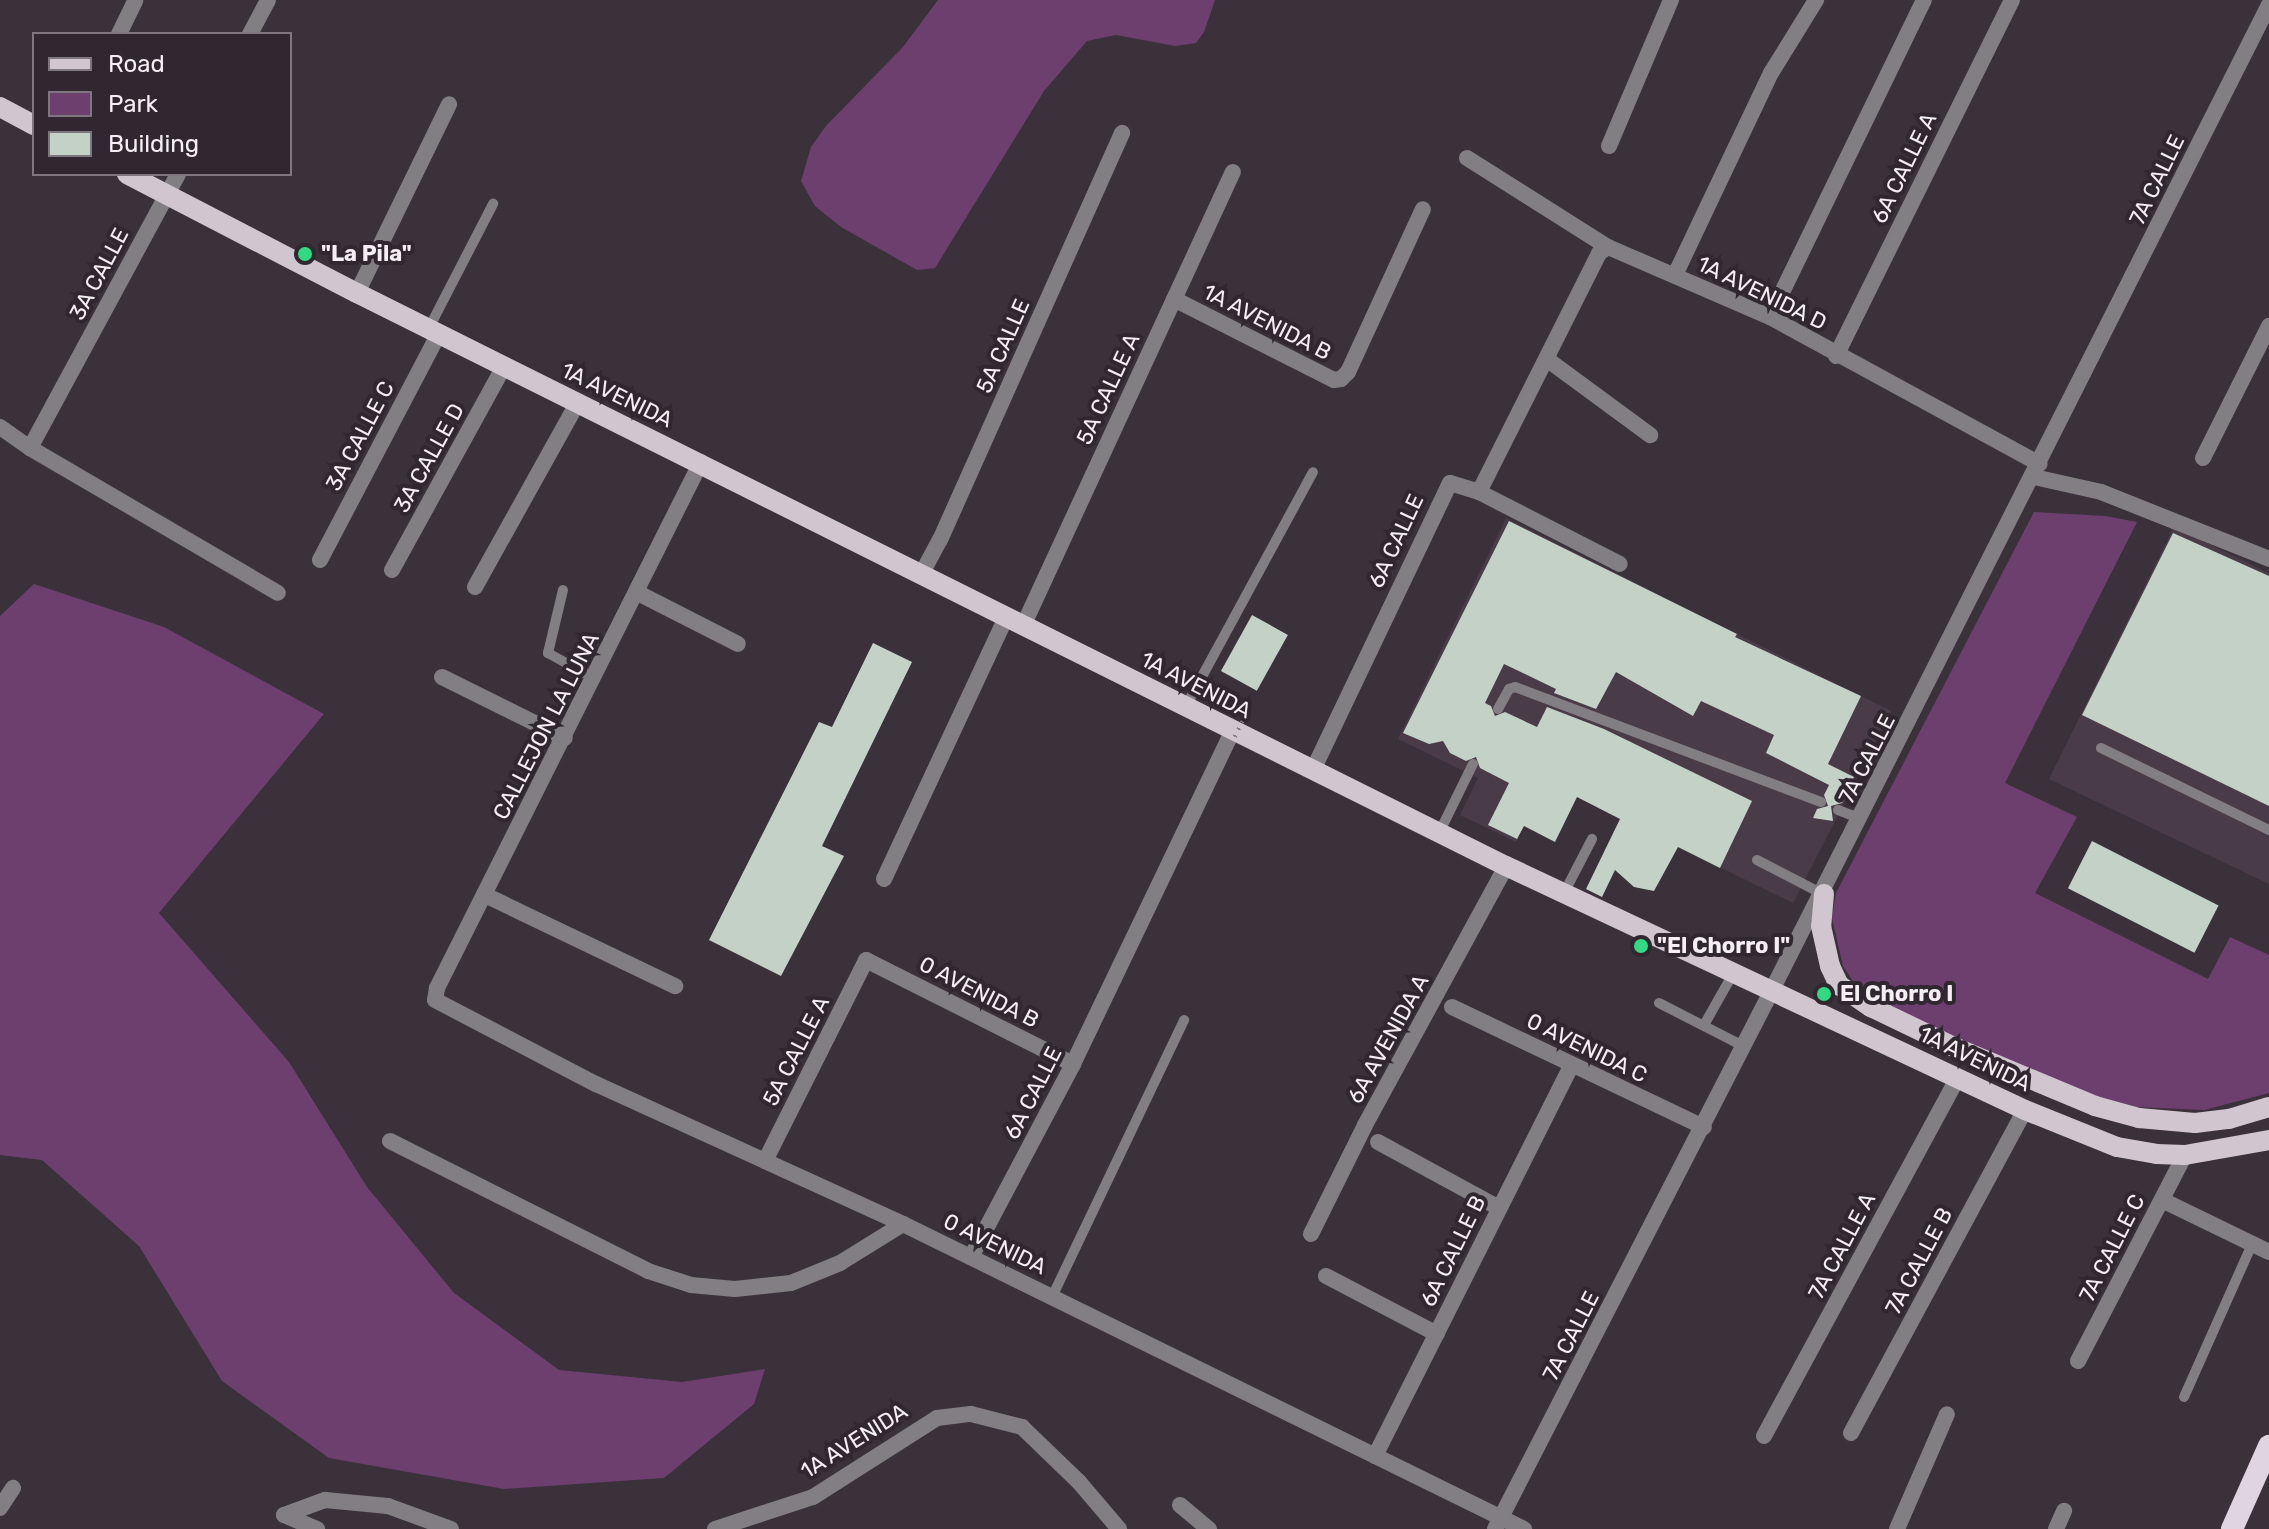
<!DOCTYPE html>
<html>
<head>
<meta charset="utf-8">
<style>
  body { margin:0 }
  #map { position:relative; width:2269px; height:1529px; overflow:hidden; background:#3b313b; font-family:Rubik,sans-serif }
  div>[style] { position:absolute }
  .built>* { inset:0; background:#4a3b48 }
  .green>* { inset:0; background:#6d3f6e }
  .building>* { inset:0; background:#c3d1c7; transform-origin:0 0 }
  .service>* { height:10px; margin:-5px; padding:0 5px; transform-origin:5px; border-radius:5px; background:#837e83 }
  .minor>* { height:16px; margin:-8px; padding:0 8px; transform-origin:8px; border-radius:8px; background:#837e83 }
  .tertiary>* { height:16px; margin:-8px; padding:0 8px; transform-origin:8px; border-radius:8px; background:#837e83 }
  .primary>* { height:20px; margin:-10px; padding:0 10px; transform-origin:10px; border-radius:10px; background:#d1c6d0 }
  .trunk>* { height:22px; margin:-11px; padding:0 11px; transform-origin:11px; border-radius:11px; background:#e0d4e0 }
  .path-bridge>* { height:4px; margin-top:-2px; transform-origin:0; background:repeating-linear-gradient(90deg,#847b84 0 2px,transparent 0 8px) }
  .dots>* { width:22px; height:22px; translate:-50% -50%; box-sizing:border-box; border:4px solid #312731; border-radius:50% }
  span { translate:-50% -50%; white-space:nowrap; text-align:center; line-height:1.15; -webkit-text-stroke:8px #312731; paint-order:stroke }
  .street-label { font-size:22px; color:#f5eef4 }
  .poi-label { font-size:22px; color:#f5eef4; font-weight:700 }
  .left { translate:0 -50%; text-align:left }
  .legend { position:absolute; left:32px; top:32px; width:260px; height:144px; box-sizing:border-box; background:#312731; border:2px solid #7f777f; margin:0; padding:10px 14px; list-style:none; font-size:24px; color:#f5eef4 }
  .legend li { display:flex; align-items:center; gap:16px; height:40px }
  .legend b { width:40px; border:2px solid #7f777f }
</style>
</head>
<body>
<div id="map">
  <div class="built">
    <i style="clip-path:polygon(1506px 518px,1891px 711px,1793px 903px,1546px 782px,1516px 842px,1460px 815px,1478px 778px,1398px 739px)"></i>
    <i style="clip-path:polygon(2174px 527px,2269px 573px,2269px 884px,2049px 779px)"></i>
  </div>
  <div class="green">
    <i style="clip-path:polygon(938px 0,1215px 0,1204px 32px,1196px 43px,1175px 46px,1116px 35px,1087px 41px,1044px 91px,935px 268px,917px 270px,841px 227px,815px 206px,801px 181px,811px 147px,826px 126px,903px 47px)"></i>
    <i style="clip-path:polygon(2034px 512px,2105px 516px,2137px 522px,2005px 783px,2077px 817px,2035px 893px,2208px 979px,2230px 937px,2269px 955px,2269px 1093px,2204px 1110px,2136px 1107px,2054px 1084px,1862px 995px,1843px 966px,1832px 918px,1836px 893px)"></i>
    <i style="clip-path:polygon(34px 584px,164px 627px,324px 714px,159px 913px,289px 1062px,367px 1187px,454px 1293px,559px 1370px,682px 1382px,765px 1369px,754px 1404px,664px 1478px,504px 1489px,329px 1458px,222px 1381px,139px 1246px,42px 1160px,0 1155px,0 616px)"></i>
  </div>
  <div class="building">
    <i style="clip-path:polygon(1509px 521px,1737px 634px,1735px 637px,1861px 696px,1828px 764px,1854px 777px,1842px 803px,1831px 806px,1833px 821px,1813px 818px,1817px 809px,1828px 806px,1824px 795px,1829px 785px,1766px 753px,1774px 735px,1701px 701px,1693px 716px,1616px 672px,1596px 709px,1554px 693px,1556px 689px,1504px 664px,1485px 703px,1491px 706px,1495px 716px,1505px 712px,1537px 727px,1547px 707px,1604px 729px,1752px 801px,1720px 868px,1678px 847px,1654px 891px,1634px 887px,1615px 870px,1602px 897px,1586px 889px,1620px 819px,1577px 797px,1555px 842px,1524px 826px,1517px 839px,1488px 825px,1509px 783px,1480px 768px,1476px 757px,1466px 761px,1450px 753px,1443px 741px,1429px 744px,1403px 733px)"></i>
    <i style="clip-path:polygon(2173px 533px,2269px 576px,2269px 806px,2082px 715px)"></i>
    <i style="left:1252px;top:615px;width:41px;height:64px;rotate:29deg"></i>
    <i style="clip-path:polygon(873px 643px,912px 662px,822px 846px,844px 856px,781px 976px,709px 940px,819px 722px,832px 727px)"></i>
    <i style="left:2092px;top:841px;width:142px;height:53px;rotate:27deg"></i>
  </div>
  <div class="service">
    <i style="left:429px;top:328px;width:140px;rotate:-62.7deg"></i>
    <i style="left:563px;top:590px;width:65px;rotate:103.4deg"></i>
    <i style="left:548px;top:653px;width:54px;rotate:29deg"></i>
    <i style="left:1186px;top:706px;width:266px;rotate:-61.5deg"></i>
    <i style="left:1498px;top:709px;width:23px;rotate:-61deg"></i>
    <i style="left:1509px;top:689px;width:6px;rotate:-18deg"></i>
    <i style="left:1515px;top:687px;width:327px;rotate:20.6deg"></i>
    <i style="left:2101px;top:748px;width:187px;rotate:26deg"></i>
    <i style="left:1838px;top:810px;width:25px;rotate:21deg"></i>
    <i style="left:1439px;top:833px;width:77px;rotate:-63.8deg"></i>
    <i style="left:1757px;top:860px;width:74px;rotate:27.3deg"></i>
    <i style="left:1564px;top:893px;width:61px;rotate:-62.6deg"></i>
    <i style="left:1659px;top:1003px;width:94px;rotate:27.1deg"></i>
    <i style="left:1704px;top:1025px;width:61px;rotate:-60.5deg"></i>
    <i style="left:1052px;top:1297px;width:307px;rotate:-64.5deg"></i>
    <i style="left:2184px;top:1397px;width:167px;rotate:-66deg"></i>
  </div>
  <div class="minor">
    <i style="left:119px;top:34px;width:37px;rotate:-64deg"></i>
    <i style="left:250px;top:34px;width:38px;rotate:-62deg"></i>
    <i style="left:1609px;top:146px;width:159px;rotate:-67deg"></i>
    <i style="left:1467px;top:158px;width:167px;rotate:32.3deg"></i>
    <i style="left:1608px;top:247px;width:176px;rotate:23.4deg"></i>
    <i style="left:1770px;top:317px;width:307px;rotate:28.6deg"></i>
    <i style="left:1675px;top:275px;width:224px;rotate:-64.6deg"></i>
    <i style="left:1771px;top:73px;width:86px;rotate:-58.3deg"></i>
    <i style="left:357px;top:293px;width:210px;rotate:-64deg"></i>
    <i style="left:1174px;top:299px;width:179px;rotate:26.9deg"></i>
    <i style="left:1334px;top:380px;width:7px;rotate:-8deg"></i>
    <i style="left:1341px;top:379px;width:10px;rotate:-45deg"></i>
    <i style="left:1348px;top:372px;width:179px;rotate:-65.3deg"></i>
    <i style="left:1770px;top:317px;width:352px;rotate:-64.1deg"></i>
    <i style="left:1836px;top:356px;width:397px;rotate:-63.7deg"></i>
    <i style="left:1548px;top:360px;width:127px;rotate:36.3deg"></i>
    <i style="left:0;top:427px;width:37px;rotate:35deg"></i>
    <i style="left:30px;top:448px;width:311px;rotate:-61.6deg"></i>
    <i style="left:30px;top:448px;width:287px;rotate:30.3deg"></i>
    <i style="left:2203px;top:458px;width:148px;rotate:-63.4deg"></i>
    <i style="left:701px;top:462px;width:589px;rotate:116.65deg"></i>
    <i style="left:437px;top:988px;width:12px;rotate:99deg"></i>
    <i style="left:435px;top:1000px;width:182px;rotate:27.6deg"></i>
    <i style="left:596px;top:1084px;width:337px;rotate:24.5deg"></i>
    <i style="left:903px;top:1224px;width:692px;rotate:26.16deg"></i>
    <i style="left:2034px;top:477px;width:69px;rotate:12.6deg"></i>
    <i style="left:2101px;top:492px;width:181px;rotate:21.7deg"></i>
    <i style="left:1479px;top:492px;width:267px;rotate:-63.3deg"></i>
    <i style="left:1599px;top:253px;width:11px;rotate:-34deg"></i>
    <i style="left:320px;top:560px;width:256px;rotate:-62.3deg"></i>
    <i style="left:392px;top:570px;width:233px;rotate:-61.2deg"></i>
    <i style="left:921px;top:575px;width:40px;rotate:-62deg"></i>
    <i style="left:940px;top:540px;width:446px;rotate:-65.9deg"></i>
    <i style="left:475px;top:587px;width:212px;rotate:-60.9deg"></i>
    <i style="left:638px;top:593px;width:112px;rotate:27deg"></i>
    <i style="left:1024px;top:624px;width:498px;rotate:-65.2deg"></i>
    <i style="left:442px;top:677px;width:137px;rotate:26.4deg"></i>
    <i style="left:1313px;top:770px;width:318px;rotate:-64.5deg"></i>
    <i style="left:1450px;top:483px;width:30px;rotate:17deg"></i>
    <i style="left:1479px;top:492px;width:158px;rotate:27.1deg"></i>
    <i style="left:884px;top:879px;width:289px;rotate:-65deg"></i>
    <i style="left:485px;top:895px;width:211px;rotate:25.6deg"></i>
    <i style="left:1452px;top:1007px;width:279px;rotate:25.5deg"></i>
    <i style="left:390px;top:1141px;width:289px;rotate:26.7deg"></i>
    <i style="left:648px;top:1271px;width:45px;rotate:18deg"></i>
    <i style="left:691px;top:1285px;width:44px;rotate:5.2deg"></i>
    <i style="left:735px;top:1289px;width:56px;rotate:-6.1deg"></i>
    <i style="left:791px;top:1283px;width:53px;rotate:-22.2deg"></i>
    <i style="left:840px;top:1263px;width:74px;rotate:-31.8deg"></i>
    <i style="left:1378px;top:1142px;width:138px;rotate:28.6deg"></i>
    <i style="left:765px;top:1161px;width:225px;rotate:-63.3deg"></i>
    <i style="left:866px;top:960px;width:232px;rotate:26.7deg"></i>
    <i style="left:2162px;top:1200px;width:119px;rotate:25.9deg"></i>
    <i style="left:1311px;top:1234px;width:122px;rotate:-63.6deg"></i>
    <i style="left:1365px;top:1125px;width:295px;rotate:-61.4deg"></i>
    <i style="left:971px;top:1257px;width:218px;rotate:-62.1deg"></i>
    <i style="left:1073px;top:1064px;width:370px;rotate:-64.4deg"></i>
    <i style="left:1326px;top:1276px;width:125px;rotate:27.6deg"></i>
    <i style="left:2078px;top:1361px;width:232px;rotate:-62.6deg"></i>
    <i style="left:1851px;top:1433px;width:367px;rotate:-61.7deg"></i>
    <i style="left:1764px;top:1436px;width:408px;rotate:-61.6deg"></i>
    <i style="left:1375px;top:1456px;width:438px;rotate:-63.3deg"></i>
    <i style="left:1180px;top:1505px;width:38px;rotate:40deg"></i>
    <i style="left:0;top:1508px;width:24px;rotate:-57deg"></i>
    <i style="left:284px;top:1515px;width:44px;rotate:-20.1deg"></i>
    <i style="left:325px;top:1500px;width:63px;rotate:5.4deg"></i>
    <i style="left:388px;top:1506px;width:67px;rotate:20.1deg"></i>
    <i style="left:284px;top:1515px;width:36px;rotate:23deg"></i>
    <i style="left:715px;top:1529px;width:103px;rotate:-18.1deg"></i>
    <i style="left:813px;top:1497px;width:147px;rotate:-32.5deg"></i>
    <i style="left:937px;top:1418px;width:34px;rotate:-7deg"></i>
    <i style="left:971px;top:1414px;width:53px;rotate:14.3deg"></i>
    <i style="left:1022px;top:1427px;width:79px;rotate:44deg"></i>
    <i style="left:1079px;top:1482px;width:62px;rotate:49.6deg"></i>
    <i style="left:1495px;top:1529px;width:606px;rotate:-62.8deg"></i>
    <i style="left:1897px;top:1529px;width:125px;rotate:-66.5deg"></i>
    <i style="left:2056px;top:1529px;width:20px;rotate:-66deg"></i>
  </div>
  <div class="tertiary">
    <i style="left:1772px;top:990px;width:1103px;rotate:-63.23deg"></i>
  </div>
  <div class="primary">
    <i style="left:0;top:107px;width:38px;rotate:28deg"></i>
    <i style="left:127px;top:174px;width:259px;rotate:27.4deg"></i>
    <i style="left:357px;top:293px;width:1284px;rotate:26.51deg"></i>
    <i style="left:1506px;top:866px;width:573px;rotate:25.18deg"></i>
    <i style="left:2025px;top:1110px;width:99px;rotate:21.9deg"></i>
    <i style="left:2117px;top:1147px;width:40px;rotate:10deg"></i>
    <i style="left:2156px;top:1154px;width:29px;rotate:2deg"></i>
    <i style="left:2185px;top:1155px;width:85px;rotate:-10.1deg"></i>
    <i style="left:1824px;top:894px;width:32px;rotate:95deg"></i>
    <i style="left:1821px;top:926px;width:41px;rotate:77.3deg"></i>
    <i style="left:1830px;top:966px;width:21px;rotate:65deg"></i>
    <i style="left:1839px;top:985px;width:39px;rotate:35deg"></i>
    <i style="left:1871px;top:1007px;width:92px;rotate:25.7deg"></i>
    <i style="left:1954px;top:1047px;width:153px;rotate:22.7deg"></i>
    <i style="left:2095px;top:1106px;width:46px;rotate:15.3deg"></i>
    <i style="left:2139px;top:1118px;width:56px;rotate:5.1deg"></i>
    <i style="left:2195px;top:1123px;width:34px;rotate:-7deg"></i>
    <i style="left:2229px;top:1119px;width:42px;rotate:-16.7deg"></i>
  </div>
  <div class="trunk">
    <i style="left:2232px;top:1529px;width:91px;rotate:-66deg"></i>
  </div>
  <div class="path-bridge">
    <i style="left:1231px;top:744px;width:33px;rotate:-63deg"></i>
  </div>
  <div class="dots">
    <i style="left:305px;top:254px;background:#32d882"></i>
    <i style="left:1641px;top:946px;background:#32d882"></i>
    <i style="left:1824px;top:994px;background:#32d882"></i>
  </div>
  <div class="street-label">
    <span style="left:1904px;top:168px;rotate:-64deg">6A CALLE A</span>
    <span style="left:2157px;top:180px;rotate:-64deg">7A CALLE</span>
    <span style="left:99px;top:274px;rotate:-62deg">3A CALLE</span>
    <span style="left:1762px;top:293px;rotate:26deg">1A AVENIDA D</span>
    <span style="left:1267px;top:322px;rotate:27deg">1A AVENIDA B</span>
    <span style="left:1003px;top:346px;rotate:-66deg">5A CALLE</span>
    <span style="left:1108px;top:389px;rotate:-65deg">5A CALLE A</span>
    <span style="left:617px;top:395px;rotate:26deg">1A AVENIDA</span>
    <span style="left:360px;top:436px;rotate:-62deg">3A CALLE C</span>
    <span style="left:429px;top:458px;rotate:-61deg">3A CALLE D</span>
    <span style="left:1396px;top:541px;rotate:-65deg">6A CALLE</span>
    <span style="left:1196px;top:685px;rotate:27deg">1A AVENIDA</span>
    <span style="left:546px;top:726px;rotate:-63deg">CALLEJON LA LUNA</span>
    <span style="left:1867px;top:759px;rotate:-63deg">7A CALLE</span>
    <span style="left:979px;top:992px;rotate:27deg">0 AVENIDA B</span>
    <span style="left:1388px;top:1039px;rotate:-61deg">6A AVENIDA A</span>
    <span style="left:1587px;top:1048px;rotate:26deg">0 AVENIDA C</span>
    <span style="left:796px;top:1051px;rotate:-63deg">5A CALLE A</span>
    <span style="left:1975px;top:1059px;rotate:26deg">1A AVENIDA</span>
    <span style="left:1033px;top:1093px;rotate:-63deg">6A CALLE</span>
    <span style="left:995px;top:1244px;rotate:26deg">0 AVENIDA</span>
    <span style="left:1842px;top:1246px;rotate:-62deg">7A CALLE A</span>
    <span style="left:2112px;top:1248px;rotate:-63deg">7A CALLE C</span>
    <span style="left:1453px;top:1251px;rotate:-64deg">6A CALLE B</span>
    <span style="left:1919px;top:1261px;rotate:-62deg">7A CALLE B</span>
    <span style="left:1571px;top:1336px;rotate:-63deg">7A CALLE</span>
    <span style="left:854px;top:1441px;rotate:-32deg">1A AVENIDA</span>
  </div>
  <div class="poi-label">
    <span class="left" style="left:321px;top:254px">"La Pila"</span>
    <span class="left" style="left:1657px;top:946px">"El Chorro I"</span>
    <span class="left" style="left:1840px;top:994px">El Chorro I</span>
  </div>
  <ul class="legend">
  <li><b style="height:10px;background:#d1c6d0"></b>Road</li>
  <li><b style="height:22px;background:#6d3f6e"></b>Park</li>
  <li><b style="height:22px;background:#c3d1c7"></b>Building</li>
  </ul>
</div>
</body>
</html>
